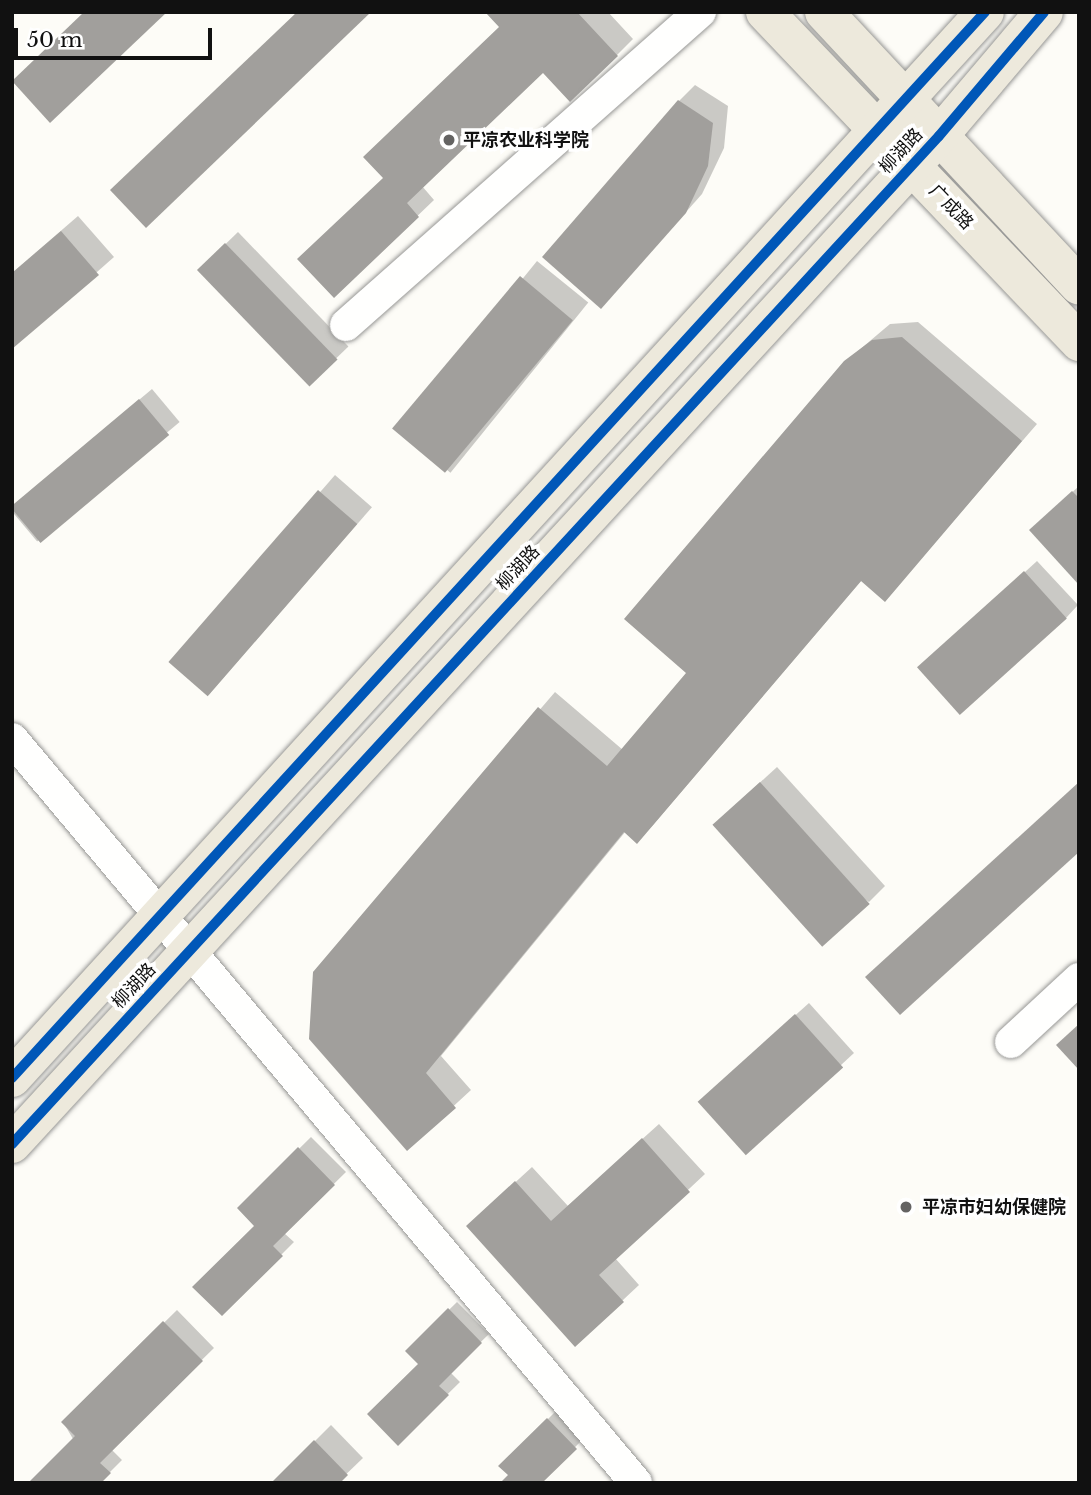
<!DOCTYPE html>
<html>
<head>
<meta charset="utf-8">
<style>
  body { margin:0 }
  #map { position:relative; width:1091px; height:1495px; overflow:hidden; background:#fdfcf7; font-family:"Libre Baskerville","Noto Sans SC",serif }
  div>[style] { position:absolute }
  .shadow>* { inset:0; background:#0003; transform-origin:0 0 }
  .building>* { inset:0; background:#a19f9c; transform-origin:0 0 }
  .roads { filter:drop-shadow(0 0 2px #979795) drop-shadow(0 0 2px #979795) }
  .minor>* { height:32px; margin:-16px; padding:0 16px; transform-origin:16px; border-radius:16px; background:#fffffe }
  .major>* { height:38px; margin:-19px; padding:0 19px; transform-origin:19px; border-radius:19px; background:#ede9dc }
  .cycleway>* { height:10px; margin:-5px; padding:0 5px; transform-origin:5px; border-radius:5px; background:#0057b8 }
  .dots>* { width:19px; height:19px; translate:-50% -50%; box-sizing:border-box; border:4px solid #fff; border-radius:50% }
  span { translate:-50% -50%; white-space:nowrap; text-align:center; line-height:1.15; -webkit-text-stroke:7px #fff; paint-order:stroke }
  .poi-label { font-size:18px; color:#111; font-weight:700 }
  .left { translate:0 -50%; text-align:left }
  .street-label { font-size:18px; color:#111 }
  .frame { position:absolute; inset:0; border:14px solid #111; pointer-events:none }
  .scale { position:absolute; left:14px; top:28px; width:198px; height:32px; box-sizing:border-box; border:4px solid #111; border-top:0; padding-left:9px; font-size:21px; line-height:24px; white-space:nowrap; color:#111; -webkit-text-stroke:5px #fff; paint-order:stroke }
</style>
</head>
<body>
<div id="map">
  <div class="shadow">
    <i style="clip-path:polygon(489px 12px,608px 12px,633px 39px,617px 55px,543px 71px,422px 186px,434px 200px,334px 296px,385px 178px,501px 26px)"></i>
    <i style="clip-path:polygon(695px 85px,728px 106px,724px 148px,702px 194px,617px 290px,679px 101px)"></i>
    <i style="clip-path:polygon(78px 216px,114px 257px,12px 347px,12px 273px)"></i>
    <i style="left:238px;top:232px;width:159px;height:54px;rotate:46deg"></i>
    <i style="left:537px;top:261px;width:66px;height:219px;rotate:39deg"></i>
    <i style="clip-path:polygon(918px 322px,1037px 424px,885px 600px,862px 580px,653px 825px,637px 841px,626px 831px,441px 1056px,471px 1090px,407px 1149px,315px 972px,555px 692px,623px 750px,689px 673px,845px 362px,890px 324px)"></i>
    <i style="left:152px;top:389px;width:43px;height:186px;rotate:50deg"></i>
    <i style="left:335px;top:475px;width:49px;height:249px;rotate:41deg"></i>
    <i style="clip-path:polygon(1079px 486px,1079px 582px,1044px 518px)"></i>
    <i style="clip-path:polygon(1037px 561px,1078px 605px,1066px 618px,933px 656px)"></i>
    <i style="clip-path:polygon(777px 767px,885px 886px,869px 902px,731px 809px)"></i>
    <i style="clip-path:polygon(809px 1003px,854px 1053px,746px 1153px,712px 1090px)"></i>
    <i style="clip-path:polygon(659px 1124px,705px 1174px,615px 1258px,639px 1285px,575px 1345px,485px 1210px,532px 1167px,568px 1206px)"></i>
    <i style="clip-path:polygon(311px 1137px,346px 1172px,284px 1233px,294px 1242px,222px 1314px,256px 1226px,239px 1208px)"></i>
    <i style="clip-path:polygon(457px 1302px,489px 1334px,450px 1372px,460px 1382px,398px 1443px,420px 1364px,407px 1351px)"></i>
    <i style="clip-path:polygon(177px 1310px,214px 1348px,111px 1449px,122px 1460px,99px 1483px,63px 1422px)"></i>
    <i style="clip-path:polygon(556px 1411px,583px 1439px,540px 1483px,510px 1475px,501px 1466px)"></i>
    <i style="clip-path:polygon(331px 1425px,363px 1458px,337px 1483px,273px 1483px)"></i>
  </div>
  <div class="building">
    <i style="clip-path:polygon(84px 12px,167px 12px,50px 123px,12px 81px)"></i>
    <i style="clip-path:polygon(297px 12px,371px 12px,146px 228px,110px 190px)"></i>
    <i style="clip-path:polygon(485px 12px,577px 12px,618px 56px,570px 102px,543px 73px,407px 203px,419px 217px,334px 298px,297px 259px,383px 178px,363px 157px,499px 27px)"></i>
    <i style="clip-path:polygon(678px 100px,713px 123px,708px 166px,686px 213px,601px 309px,542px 257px)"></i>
    <i style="clip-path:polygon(61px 231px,99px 275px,12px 349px,12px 273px)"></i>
    <i style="left:225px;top:243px;width:162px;height:39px;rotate:46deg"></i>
    <i style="left:520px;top:276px;width:69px;height:199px;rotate:40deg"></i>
    <i style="clip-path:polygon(902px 337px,1022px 441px,885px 602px,861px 581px,637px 844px,624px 832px,426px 1073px,456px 1108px,407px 1151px,309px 1039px,313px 972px,538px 707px,607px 766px,686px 673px,624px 619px,844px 361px,872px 340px)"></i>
    <i style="left:139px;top:399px;width:47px;height:168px;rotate:50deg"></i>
    <i style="left:318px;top:490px;width:52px;height:228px;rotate:41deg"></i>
    <i style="clip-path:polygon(1072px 491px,1079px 498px,1079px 585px,1029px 530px)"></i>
    <i style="left:1024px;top:571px;width:64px;height:144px;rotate:48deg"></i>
    <i style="left:760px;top:782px;width:164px;height:64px;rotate:48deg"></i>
    <i style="clip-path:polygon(1079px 782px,1079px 852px,900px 1015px,865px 977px)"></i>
    <i style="left:795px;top:1014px;width:72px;height:131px;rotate:48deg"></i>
    <i style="clip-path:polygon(1079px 1024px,1079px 1070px,1056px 1045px)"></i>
    <i style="clip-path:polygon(642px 1138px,690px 1192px,599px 1275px,624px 1302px,575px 1347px,466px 1226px,515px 1181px,551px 1221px)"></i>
    <i style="clip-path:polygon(298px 1147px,335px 1185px,273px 1246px,283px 1256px,222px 1316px,192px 1287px,254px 1226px,237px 1208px)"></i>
    <i style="clip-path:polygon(448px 1308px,482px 1343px,439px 1386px,449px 1395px,398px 1446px,367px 1414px,418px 1364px,405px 1351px)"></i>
    <i style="clip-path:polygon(163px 1321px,203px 1361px,100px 1463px,111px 1473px,101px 1483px,28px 1483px,75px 1436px,61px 1422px)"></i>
    <i style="clip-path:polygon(547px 1418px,577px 1449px,542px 1483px,500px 1483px,508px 1475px,498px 1466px)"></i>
    <i style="clip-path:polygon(314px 1440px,348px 1475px,340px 1483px,271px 1483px)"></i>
  </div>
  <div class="roads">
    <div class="minor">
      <i style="left:346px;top:325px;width:473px;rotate:-41.5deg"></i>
      <i style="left:12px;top:739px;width:971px;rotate:50.01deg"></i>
      <i style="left:1011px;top:1042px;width:93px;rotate:-42.8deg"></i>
    </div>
    <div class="major">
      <i style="left:765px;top:12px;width:456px;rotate:46.4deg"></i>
      <i style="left:824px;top:12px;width:374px;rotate:47deg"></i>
      <i style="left:12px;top:1078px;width:1443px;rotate:-47.61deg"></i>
      <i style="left:12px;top:1144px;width:1369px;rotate:-47.4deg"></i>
      <i style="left:939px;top:136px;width:162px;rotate:-49.7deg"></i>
    </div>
  </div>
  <div class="cycleway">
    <i style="left:12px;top:1078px;width:1443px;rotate:-47.61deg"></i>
    <i style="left:12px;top:1144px;width:1369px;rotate:-47.4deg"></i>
    <i style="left:939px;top:136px;width:162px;rotate:-49.7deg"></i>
  </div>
  <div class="dots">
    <i style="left:449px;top:140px;background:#646362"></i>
    <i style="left:906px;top:1207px;background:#646362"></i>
  </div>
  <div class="poi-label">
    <span class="left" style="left:463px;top:140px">平凉农业科学院</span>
    <span class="left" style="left:922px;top:1207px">平凉市妇幼保健院</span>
  </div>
  <div class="street-label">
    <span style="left:901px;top:151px;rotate:-47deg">柳湖路</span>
    <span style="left:951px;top:207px;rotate:46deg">广成路</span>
    <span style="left:518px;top:568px;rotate:-47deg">柳湖路</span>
    <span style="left:134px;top:986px;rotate:-47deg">柳湖路</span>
  </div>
  <div class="frame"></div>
  <div class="scale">50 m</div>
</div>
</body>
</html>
